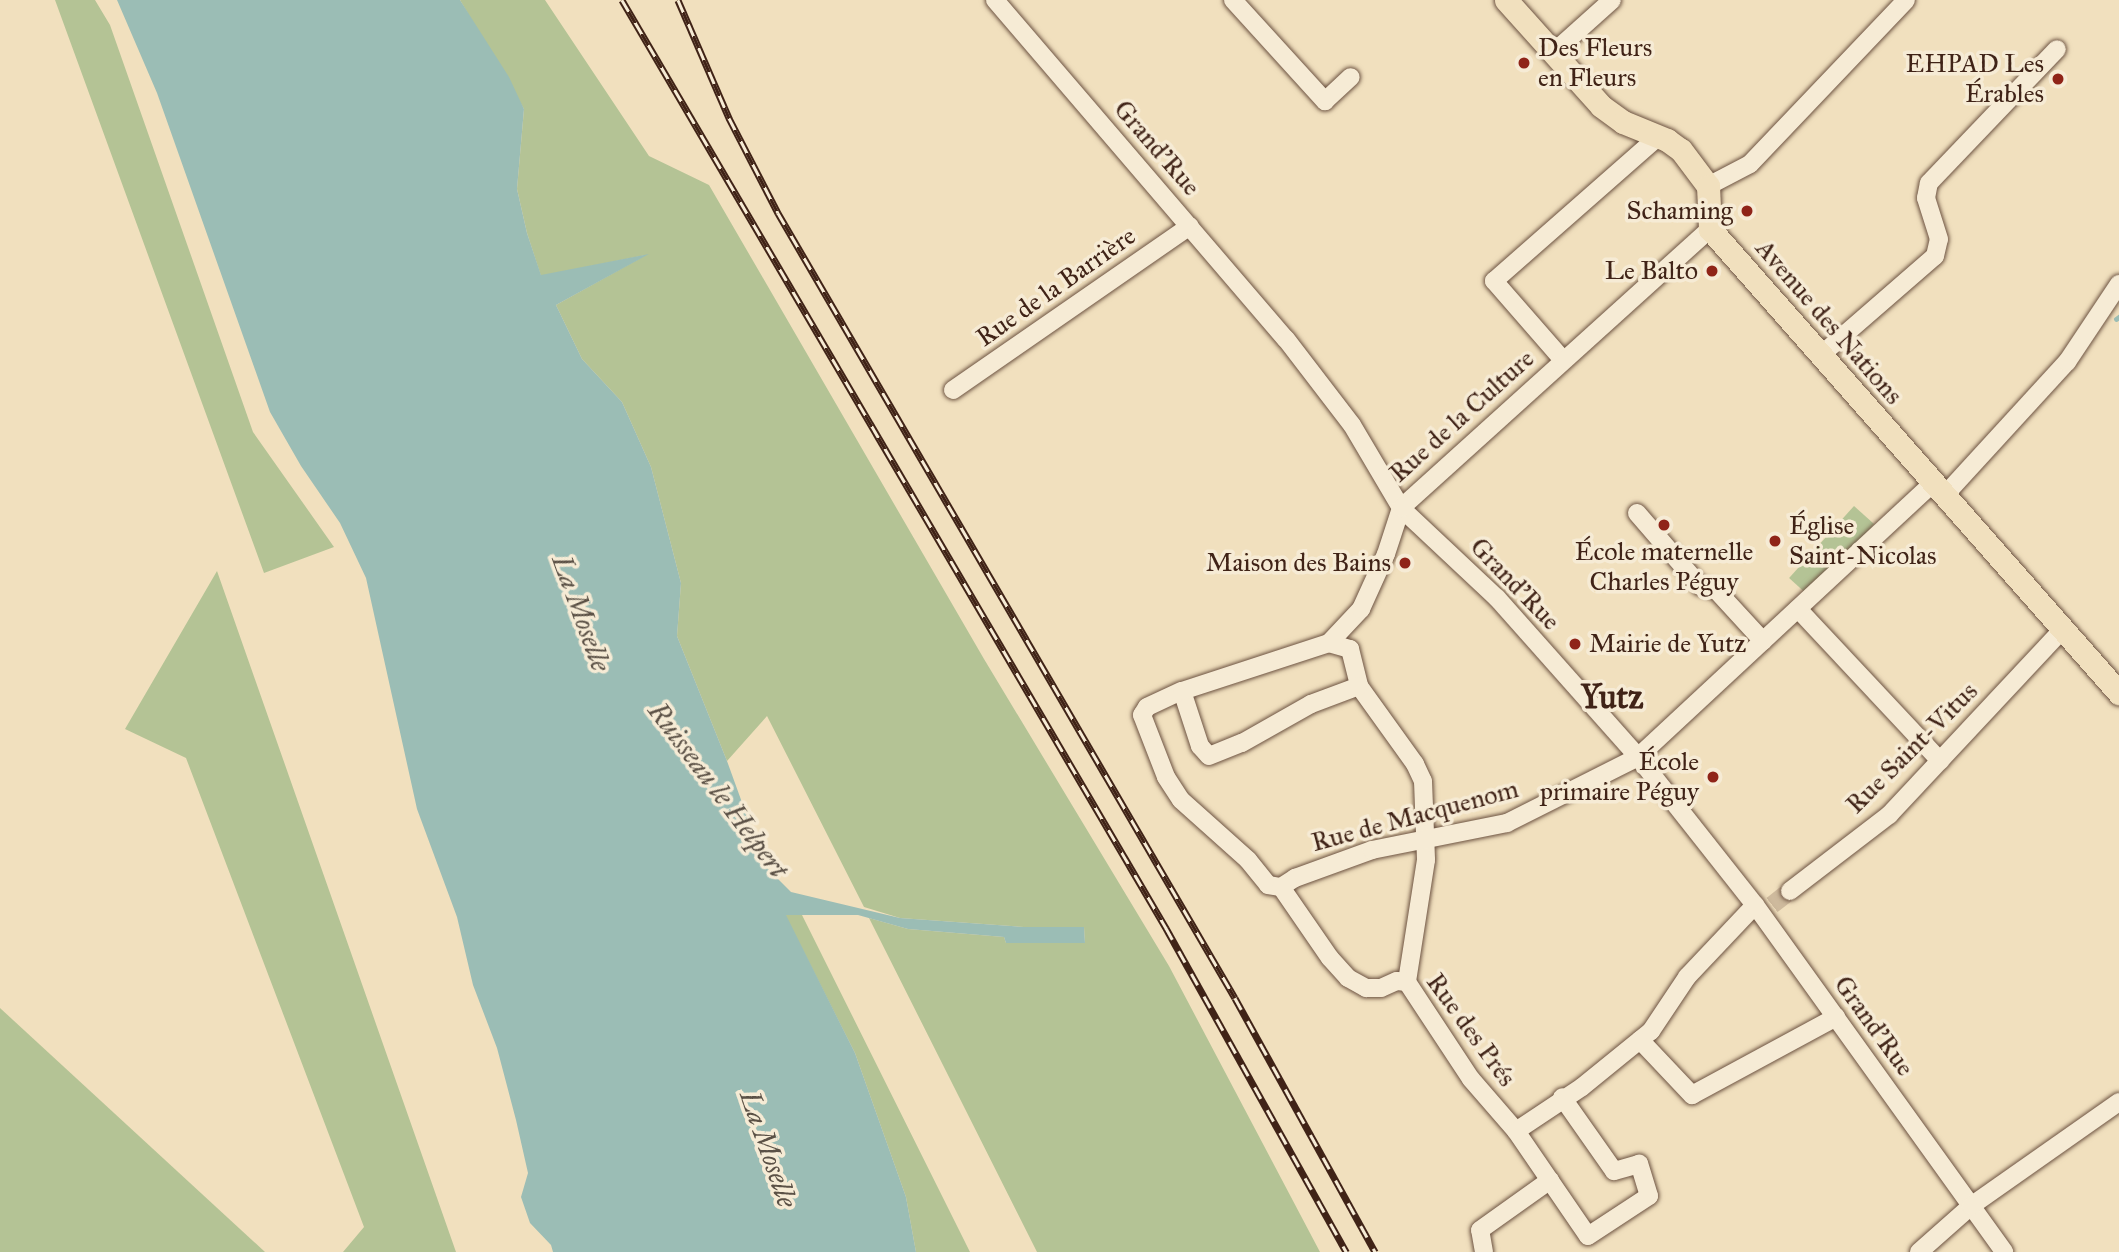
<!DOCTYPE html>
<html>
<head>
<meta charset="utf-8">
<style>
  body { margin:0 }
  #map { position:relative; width:2119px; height:1252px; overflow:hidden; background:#f1e0be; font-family:"IM FELL Great Primer",serif }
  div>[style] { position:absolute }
  .green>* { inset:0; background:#b4c395; transform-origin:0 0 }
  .water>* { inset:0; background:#9bbdb5 }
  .stream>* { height:4.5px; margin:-2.25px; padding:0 2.25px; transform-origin:2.25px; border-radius:2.25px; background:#9bbdb5 }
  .minor-tunnel>* { height:18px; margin-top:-9px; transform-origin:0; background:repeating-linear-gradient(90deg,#ceba9d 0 18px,transparent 0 27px) }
  .roads { filter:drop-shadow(0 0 2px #6c5241) drop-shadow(0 0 2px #6c5241) }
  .minor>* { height:18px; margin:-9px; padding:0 9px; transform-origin:9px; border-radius:9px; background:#f6ebd5 }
  .major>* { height:23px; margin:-11.5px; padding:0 11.5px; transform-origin:11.5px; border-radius:11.5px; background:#f1e0be }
  .rail>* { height:7px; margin-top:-3.5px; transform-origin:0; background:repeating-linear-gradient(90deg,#f6ebd5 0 13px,#402317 0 26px); box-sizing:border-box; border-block:2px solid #402317 }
  .dots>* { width:19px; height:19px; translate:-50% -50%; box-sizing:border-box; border:4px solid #f6ebd5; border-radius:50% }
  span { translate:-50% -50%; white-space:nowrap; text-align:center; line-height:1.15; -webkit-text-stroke:7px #f6ebd5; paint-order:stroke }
  .poi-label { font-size:26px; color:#402317 }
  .left { translate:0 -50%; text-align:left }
  .right { translate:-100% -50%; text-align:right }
  .street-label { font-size:26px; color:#402317 }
  .water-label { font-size:28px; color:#5b5146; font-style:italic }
  .district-label { font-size:33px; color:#402317; font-weight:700 }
</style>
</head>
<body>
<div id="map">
  <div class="green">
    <i style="clip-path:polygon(55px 0,95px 0,110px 25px,253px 432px,334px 547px,264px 573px)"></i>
    <i style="clip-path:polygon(460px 0,545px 0,649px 156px,709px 185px,984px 659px,1169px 966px,1320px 1252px,1037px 1252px,869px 918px,908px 929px,1004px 937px,1006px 943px,1085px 943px,1084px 927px,1024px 927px,900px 918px,864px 907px,767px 716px,727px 761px,677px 636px,681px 583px,651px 467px,622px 402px,582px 359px,556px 305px,646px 255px,541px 276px,527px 233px,517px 189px,524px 109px)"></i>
    <i style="left:1854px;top:506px;width:27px;height:97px;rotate:42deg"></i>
    <i style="clip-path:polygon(217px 571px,456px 1252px,343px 1252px,364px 1227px,186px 758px,125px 729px)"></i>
    <i style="clip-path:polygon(785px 915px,802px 915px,970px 1252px,916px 1252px,906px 1197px,855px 1053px)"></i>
    <i style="clip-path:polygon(0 1008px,265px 1252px,0 1252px)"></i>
  </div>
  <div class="water">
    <i style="clip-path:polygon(117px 0,460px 0,509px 77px,524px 109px,517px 189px,527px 233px,541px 275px,649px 254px,556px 305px,582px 359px,622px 402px,651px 467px,681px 583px,677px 636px,727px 761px,765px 866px,791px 892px,900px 918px,1024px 927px,1084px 927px,1085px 943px,1006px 943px,1004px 937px,908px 929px,858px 915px,786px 915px,855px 1053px,906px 1197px,916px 1252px,553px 1252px,551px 1245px,530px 1223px,521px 1197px,528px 1173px,516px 1120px,497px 1048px,473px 985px,457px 917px,417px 809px,366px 578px,340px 523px,301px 466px,270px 412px,157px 93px)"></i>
  </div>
  <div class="stream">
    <i style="left:2116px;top:319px;width:4px;rotate:-34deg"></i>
  </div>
  <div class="minor-tunnel">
    <i style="left:1772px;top:905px;width:23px;rotate:-38deg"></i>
  </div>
  <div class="roads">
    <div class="minor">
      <i style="left:995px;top:0;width:447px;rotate:49.4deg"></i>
      <i style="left:1286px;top:339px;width:108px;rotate:52.5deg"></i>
      <i style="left:1352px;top:425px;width:96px;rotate:59.4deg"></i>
      <i style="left:1401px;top:508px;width:132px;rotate:43.2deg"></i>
      <i style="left:1497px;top:598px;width:213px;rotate:48.4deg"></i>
      <i style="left:1638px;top:757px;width:189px;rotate:51.7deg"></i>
      <i style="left:1755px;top:905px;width:427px;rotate:54.3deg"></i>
      <i style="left:1233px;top:0;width:137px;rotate:47.7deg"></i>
      <i style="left:1325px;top:101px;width:35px;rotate:-43deg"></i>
      <i style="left:1553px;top:53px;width:79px;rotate:-41.9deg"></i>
      <i style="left:1708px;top:186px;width:47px;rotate:-27.6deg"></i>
      <i style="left:1750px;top:164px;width:226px;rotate:-46.4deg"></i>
      <i style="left:1821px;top:355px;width:151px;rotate:-41deg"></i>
      <i style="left:1935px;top:256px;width:17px;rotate:-77deg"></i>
      <i style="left:1939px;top:239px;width:43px;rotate:-107.6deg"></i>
      <i style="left:1926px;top:198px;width:15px;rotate:-79deg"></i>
      <i style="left:1929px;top:183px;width:185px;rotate:-46.3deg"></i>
      <i style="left:1563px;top:360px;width:105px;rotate:-131.1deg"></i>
      <i style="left:1494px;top:281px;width:220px;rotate:-41.3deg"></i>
      <i style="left:953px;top:390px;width:288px;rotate:-34.7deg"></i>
      <i style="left:1944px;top:496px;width:182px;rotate:-47.5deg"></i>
      <i style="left:2067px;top:362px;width:94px;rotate:-56.3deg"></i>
      <i style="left:1637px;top:513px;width:96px;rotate:49.2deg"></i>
      <i style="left:1700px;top:586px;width:18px;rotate:16deg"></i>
      <i style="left:1717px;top:591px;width:68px;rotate:47.4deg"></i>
      <i style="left:1798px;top:609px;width:208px;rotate:46.9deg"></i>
      <i style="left:1329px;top:643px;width:22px;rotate:16deg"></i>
      <i style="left:1350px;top:649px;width:38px;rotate:76deg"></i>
      <i style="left:1359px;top:686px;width:96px;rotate:54.3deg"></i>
      <i style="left:1415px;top:764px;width:19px;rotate:65deg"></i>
      <i style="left:1423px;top:781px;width:79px;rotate:87.8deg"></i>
      <i style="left:1426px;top:860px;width:123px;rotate:98.9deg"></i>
      <i style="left:1182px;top:691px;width:58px;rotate:71.9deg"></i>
      <i style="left:1200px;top:746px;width:13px;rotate:48deg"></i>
      <i style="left:1209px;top:756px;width:35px;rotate:-22deg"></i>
      <i style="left:1242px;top:743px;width:79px;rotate:-29.5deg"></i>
      <i style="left:1311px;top:704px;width:51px;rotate:-20.6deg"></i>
      <i style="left:1142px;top:715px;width:9px;rotate:-58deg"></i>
      <i style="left:1147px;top:707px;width:38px;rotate:-25deg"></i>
      <i style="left:1182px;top:691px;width:155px;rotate:-18.1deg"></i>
      <i style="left:1329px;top:643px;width:47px;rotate:-46.7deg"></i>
      <i style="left:1361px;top:609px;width:60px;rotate:-65.6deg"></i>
      <i style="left:1386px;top:554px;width:48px;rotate:-71.9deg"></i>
      <i style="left:1401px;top:508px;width:416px;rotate:-42.1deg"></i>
      <i style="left:1142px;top:715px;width:66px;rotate:68.8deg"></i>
      <i style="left:1166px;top:777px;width:27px;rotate:57deg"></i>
      <i style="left:1181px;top:800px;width:90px;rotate:41.8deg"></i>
      <i style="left:1248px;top:860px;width:32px;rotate:51deg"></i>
      <i style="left:1268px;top:885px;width:13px;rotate:9deg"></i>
      <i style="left:1281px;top:887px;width:17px;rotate:-33deg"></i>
      <i style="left:1295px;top:878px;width:82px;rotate:-20deg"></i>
      <i style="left:1372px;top:850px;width:138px;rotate:-11.3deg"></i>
      <i style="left:1507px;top:823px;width:147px;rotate:-26.7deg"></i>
      <i style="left:1638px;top:757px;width:403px;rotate:-42.9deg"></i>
      <i style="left:1281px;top:887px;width:86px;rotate:55.4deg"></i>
      <i style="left:1330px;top:958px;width:27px;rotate:48deg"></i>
      <i style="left:1348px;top:978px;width:21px;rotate:29deg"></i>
      <i style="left:1366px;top:988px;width:15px"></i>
      <i style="left:1381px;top:988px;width:17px;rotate:-24deg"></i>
      <i style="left:1397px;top:981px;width:10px;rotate:6deg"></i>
      <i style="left:1790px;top:891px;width:125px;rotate:-37.5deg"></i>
      <i style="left:1889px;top:815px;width:253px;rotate:-46.9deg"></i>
      <i style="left:1407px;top:982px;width:116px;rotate:56.6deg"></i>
      <i style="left:1471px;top:1079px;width:69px;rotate:49.1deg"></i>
      <i style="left:1516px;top:1131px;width:127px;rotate:55.6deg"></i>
      <i style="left:1588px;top:1236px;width:73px;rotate:-33.3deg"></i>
      <i style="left:1649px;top:1196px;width:34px;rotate:-107deg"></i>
      <i style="left:1639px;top:1164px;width:26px;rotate:164deg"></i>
      <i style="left:1614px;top:1171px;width:90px;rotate:-125.1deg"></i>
      <i style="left:1640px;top:1040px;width:76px;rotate:46.6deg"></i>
      <i style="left:1692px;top:1095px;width:164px;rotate:-28.4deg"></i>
      <i style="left:1516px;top:1131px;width:79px;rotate:-33.7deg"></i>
      <i style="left:1582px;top:1087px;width:89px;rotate:-39.1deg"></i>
      <i style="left:1651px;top:1031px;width:65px;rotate:-56.3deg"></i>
      <i style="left:1687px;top:977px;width:99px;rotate:-46.6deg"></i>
      <i style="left:1484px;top:1252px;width:22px;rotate:-100deg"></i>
      <i style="left:1480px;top:1230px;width:86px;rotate:-35.5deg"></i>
      <i style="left:1919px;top:1252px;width:69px;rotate:-41.5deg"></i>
      <i style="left:1971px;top:1206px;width:181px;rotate:-35.1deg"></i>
    </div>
    <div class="major">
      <i style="left:1506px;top:0;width:142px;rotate:48.1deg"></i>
      <i style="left:1601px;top:106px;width:27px;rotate:36deg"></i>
      <i style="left:1623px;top:122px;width:48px;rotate:22.2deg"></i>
      <i style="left:1667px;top:140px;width:17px;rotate:36deg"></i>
      <i style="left:1681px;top:150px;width:45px;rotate:53.1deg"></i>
      <i style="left:1708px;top:186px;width:43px;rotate:87.3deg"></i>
      <i style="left:1710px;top:229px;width:619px;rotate:48.6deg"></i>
    </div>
  </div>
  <div class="rail">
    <i style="left:622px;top:0;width:1076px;rotate:59.62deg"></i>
    <i style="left:1166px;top:928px;width:371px;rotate:60.9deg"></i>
    <i style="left:678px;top:0;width:129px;rotate:66.6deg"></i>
    <i style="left:729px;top:118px;width:107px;rotate:62.7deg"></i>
    <i style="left:778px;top:213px;width:908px;rotate:59.79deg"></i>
    <i style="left:1235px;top:998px;width:290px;rotate:61.1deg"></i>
  </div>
  <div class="dots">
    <i style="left:1524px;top:63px;background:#8f2418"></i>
    <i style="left:2058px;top:79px;background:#8f2418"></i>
    <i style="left:1747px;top:211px;background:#8f2418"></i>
    <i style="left:1712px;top:271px;background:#8f2418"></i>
    <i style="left:1664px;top:525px;background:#8f2418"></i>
    <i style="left:1775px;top:541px;background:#8f2418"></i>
    <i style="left:1405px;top:563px;background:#8f2418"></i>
    <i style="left:1575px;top:644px;background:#8f2418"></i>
    <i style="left:1713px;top:777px;background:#8f2418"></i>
  </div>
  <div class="poi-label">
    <span class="left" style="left:1538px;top:63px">Des Fleurs<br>en Fleurs</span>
    <span class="right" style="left:2044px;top:79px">EHPAD Les<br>Érables</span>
    <span class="right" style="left:1733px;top:211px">Schaming</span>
    <span class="right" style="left:1698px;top:271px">Le Balto</span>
    <span class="left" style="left:1789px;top:541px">Église<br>Saint-Nicolas</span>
    <span style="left:1664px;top:567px">École maternelle<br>Charles Péguy</span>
    <span class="right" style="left:1391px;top:563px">Maison des Bains</span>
    <span class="left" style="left:1589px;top:644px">Mairie de Yutz</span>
    <span class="right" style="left:1699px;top:777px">École<br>primaire Péguy</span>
  </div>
  <div class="street-label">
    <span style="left:1157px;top:148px;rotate:49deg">Grand'Rue</span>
    <span style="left:1056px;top:287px;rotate:-35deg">Rue de la Barrière</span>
    <span style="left:1829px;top:322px;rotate:49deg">Avenue des Nations</span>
    <span style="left:1462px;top:416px;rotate:-42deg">Rue de la Culture</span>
    <span style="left:1515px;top:584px;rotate:46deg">Grand'Rue</span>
    <span style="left:1912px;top:748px;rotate:-45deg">Rue Saint-Vitus</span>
    <span style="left:1415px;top:816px;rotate:-15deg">Rue de Macquenom</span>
    <span style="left:1874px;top:1026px;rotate:54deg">Grand'Rue</span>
    <span style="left:1471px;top:1030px;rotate:54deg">Rue des Prés</span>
  </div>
  <div class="water-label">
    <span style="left:581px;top:613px;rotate:70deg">La Moselle</span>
    <span style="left:718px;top:790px;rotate:53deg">Ruisseau le Helpert</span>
    <span style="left:768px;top:1149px;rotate:71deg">La Moselle</span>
  </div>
  <div class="district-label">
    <span style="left:1612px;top:698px">Yutz</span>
  </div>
</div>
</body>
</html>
